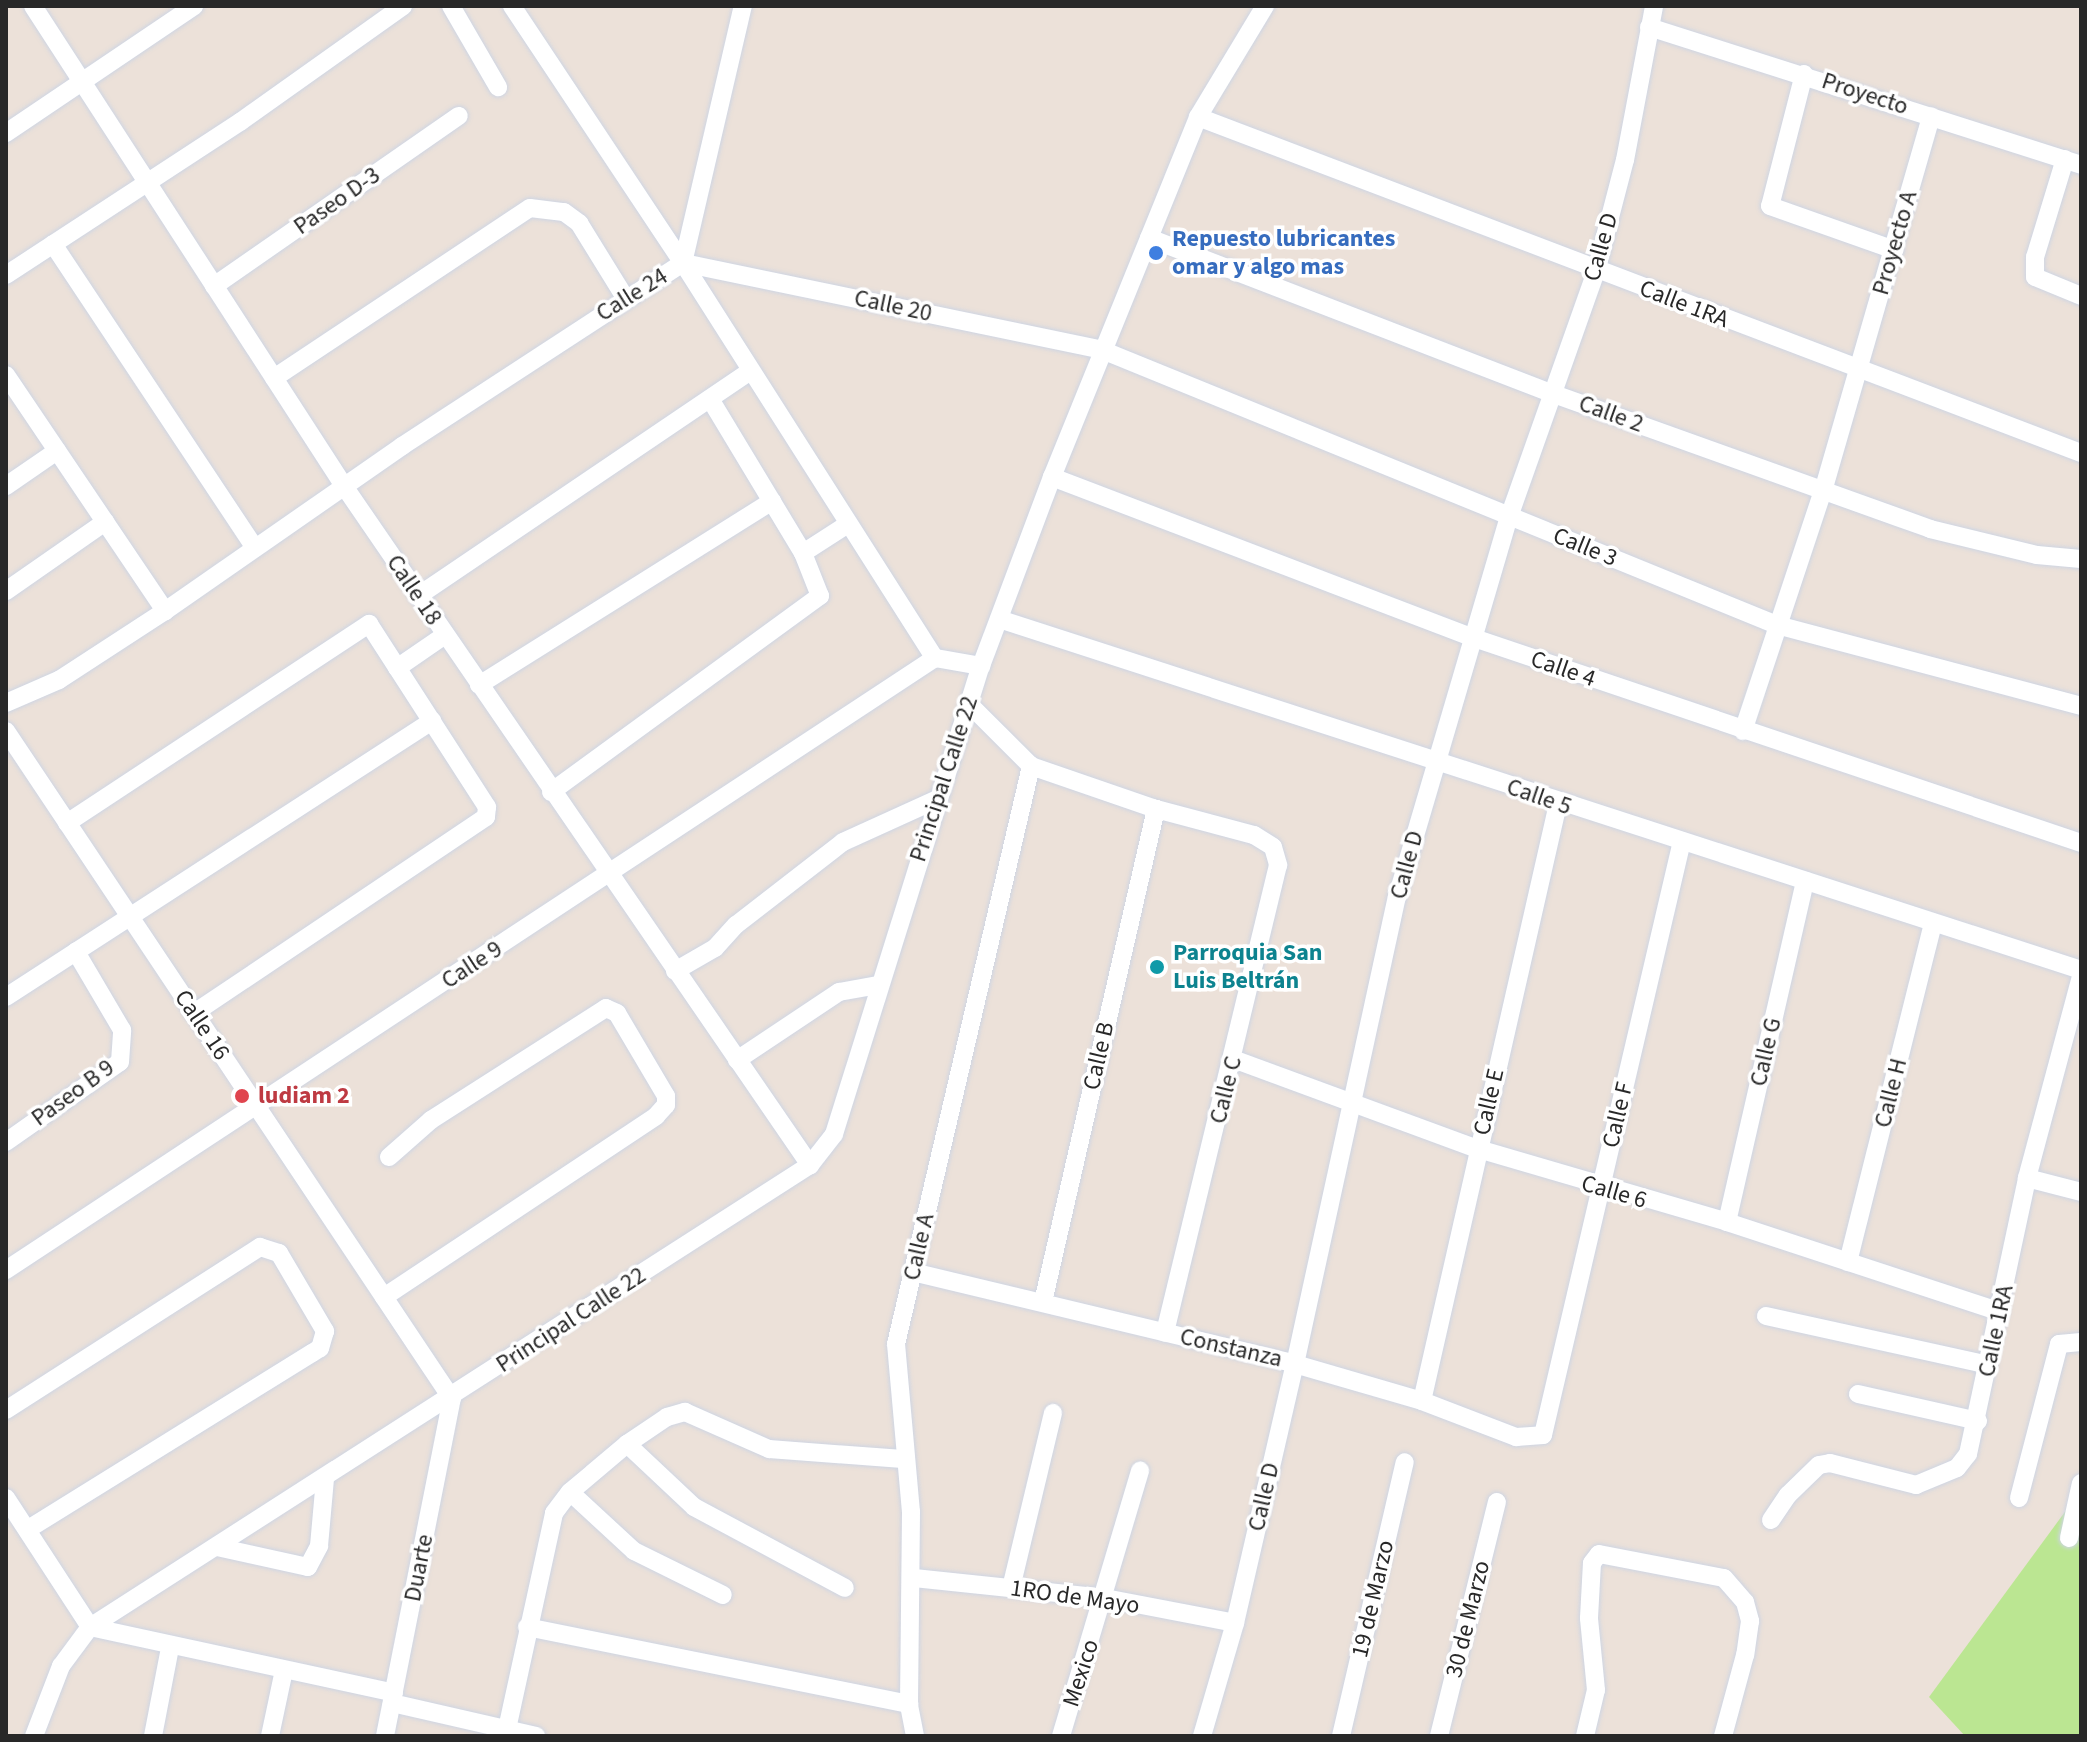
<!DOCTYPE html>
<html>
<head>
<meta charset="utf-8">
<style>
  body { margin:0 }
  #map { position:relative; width:2087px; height:1742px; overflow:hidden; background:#ece1d9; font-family:"Source Sans 3",sans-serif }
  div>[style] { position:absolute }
  .green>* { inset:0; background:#bbe692 }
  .roads { filter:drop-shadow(0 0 2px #ced5e3) drop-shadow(0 0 2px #ced5e3) }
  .street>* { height:18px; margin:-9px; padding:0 9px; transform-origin:9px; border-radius:9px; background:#fff }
  .dots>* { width:22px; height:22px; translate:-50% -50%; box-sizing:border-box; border:4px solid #fff; border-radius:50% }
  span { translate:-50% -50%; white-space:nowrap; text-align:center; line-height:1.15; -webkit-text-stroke:7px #fff; paint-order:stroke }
  .street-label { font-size:24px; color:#282828 }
  .shop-label { font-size:24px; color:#366cbe; font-weight:700 }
  .left { translate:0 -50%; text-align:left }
  .culture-label { font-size:24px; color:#0d838f; font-weight:700 }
  .health-label { font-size:24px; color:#be3a42; font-weight:700 }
  .frame { position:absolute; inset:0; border:8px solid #282828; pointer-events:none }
</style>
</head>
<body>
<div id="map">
  <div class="green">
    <i style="clip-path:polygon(2070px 1505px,2081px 1513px,2081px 1736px,1965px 1736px,1929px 1697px)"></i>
  </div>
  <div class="roads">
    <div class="street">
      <i style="left:33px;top:6px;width:572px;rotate:57.06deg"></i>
      <i style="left:344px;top:486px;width:824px;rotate:55.54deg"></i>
      <i style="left:451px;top:6px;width:94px;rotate:59.9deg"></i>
      <i style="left:512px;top:6px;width:309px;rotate:56.4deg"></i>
      <i style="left:683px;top:263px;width:469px;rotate:57.5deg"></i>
      <i style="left:935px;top:658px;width:47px;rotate:9.9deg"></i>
      <i style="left:1649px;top:27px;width:454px;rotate:17.7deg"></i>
      <i style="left:1804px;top:74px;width:136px;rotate:104.4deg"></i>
      <i style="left:1770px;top:206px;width:132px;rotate:19.5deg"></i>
      <i style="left:1198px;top:117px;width:945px;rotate:20.83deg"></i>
      <i style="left:6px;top:133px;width:227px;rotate:-34deg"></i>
      <i style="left:2065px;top:159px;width:102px;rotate:107deg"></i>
      <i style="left:2035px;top:257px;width:20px;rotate:90deg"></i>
      <i style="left:2035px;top:277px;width:50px;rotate:22.4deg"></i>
      <i style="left:1149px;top:238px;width:431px;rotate:21.1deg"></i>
      <i style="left:1551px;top:393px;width:403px;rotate:19.7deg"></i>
      <i style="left:1930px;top:529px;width:110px;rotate:13.7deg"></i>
      <i style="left:2037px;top:555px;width:44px;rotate:5.2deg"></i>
      <i style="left:53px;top:244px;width:365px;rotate:56.4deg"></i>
      <i style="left:683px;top:263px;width:428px;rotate:11.7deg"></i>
      <i style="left:1102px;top:350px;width:729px;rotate:22.17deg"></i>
      <i style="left:1777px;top:625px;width:315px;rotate:14.9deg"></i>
      <i style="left:6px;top:275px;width:280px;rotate:-33.2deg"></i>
      <i style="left:240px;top:122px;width:200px;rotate:-35.4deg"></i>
      <i style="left:214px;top:286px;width:298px;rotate:-34.8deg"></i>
      <i style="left:6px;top:375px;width:285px;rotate:56deg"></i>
      <i style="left:274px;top:378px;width:307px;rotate:-33.6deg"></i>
      <i style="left:530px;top:208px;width:34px;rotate:7deg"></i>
      <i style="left:564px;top:212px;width:19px;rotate:36deg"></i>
      <i style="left:579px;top:223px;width:89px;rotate:58.3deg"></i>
      <i style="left:1052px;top:477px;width:449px;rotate:20.9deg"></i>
      <i style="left:1471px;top:637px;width:644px;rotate:18.66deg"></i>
      <i style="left:6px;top:486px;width:62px;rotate:-34.5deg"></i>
      <i style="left:803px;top:553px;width:54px;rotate:-32.8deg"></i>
      <i style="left:6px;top:591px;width:121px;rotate:-34.9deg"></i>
      <i style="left:418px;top:596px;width:400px;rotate:-34.1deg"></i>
      <i style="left:999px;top:619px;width:1138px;rotate:17.97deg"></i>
      <i style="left:397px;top:668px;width:58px;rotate:-34.5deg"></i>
      <i style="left:479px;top:685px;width:346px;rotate:-32.1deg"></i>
      <i style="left:6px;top:703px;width:58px;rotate:-23.5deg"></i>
      <i style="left:59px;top:680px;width:126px;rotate:-33.1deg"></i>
      <i style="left:165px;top:611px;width:289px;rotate:-34.8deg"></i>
      <i style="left:402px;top:446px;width:335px;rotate:-33.1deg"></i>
      <i style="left:683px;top:263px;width:264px;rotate:-76.9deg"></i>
      <i style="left:969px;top:704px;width:88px;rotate:45deg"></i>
      <i style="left:1031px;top:766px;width:132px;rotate:19deg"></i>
      <i style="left:1156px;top:809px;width:101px;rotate:14.9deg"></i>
      <i style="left:1254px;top:835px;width:22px;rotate:32deg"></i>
      <i style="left:1273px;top:847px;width:19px;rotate:74deg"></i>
      <i style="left:1278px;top:865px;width:481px;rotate:103.6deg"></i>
      <i style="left:6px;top:731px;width:803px;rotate:56.27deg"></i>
      <i style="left:1743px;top:731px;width:253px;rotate:-71.6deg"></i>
      <i style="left:1823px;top:491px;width:390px;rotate:-73.9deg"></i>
      <i style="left:551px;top:792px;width:333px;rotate:-36.1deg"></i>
      <i style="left:820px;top:596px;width:46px;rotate:-111.6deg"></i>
      <i style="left:803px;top:553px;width:180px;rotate:-121.1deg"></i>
      <i style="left:67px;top:823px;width:362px;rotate:-33.4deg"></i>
      <i style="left:369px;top:624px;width:218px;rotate:57.2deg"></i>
      <i style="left:487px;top:807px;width:10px;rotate:96deg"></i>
      <i style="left:486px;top:817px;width:352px;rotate:146.1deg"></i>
      <i style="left:675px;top:971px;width:46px;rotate:-29.9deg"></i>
      <i style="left:715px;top:948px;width:31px;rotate:-48deg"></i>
      <i style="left:736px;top:925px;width:135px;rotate:-37.8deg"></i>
      <i style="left:843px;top:842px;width:104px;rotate:-24.4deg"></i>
      <i style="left:6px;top:997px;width:508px;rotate:-32.94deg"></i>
      <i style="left:1233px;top:1059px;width:261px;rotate:20.2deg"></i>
      <i style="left:1478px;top:1149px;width:259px;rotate:16.3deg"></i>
      <i style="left:1727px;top:1222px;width:287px;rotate:18.2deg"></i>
      <i style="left:737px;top:1060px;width:123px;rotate:-33.7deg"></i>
      <i style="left:839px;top:992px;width:39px;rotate:-10deg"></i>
      <i style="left:6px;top:1142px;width:139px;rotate:-35.1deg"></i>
      <i style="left:120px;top:1062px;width:32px;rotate:-86deg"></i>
      <i style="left:122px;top:1030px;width:91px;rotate:-120.5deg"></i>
      <i style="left:2027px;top:1178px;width:56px;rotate:14.5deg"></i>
      <i style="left:1727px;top:1222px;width:350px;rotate:-77.1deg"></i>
      <i style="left:1848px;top:1262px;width:349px;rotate:-75.9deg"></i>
      <i style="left:6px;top:1270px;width:1112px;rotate:-33.38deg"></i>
      <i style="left:913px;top:1272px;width:393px;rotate:13.5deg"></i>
      <i style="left:1295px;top:1364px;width:132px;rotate:16.2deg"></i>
      <i style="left:1422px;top:1401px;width:101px;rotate:21deg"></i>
      <i style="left:1516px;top:1437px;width:27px;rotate:-4deg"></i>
      <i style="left:1543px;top:1435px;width:610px;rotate:-76.83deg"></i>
      <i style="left:384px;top:1297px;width:327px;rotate:-33.6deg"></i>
      <i style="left:656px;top:1116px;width:15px;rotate:-48deg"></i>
      <i style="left:666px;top:1105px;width:9px;rotate:-90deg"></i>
      <i style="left:666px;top:1096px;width:96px;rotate:-120.6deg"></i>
      <i style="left:617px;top:1013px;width:12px;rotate:-156deg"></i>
      <i style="left:606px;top:1008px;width:208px;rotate:147.4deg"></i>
      <i style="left:431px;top:1120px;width:56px;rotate:138.6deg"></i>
      <i style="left:1043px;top:1302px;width:506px;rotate:-77.09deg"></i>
      <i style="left:1766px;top:1316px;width:227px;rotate:12.4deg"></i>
      <i style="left:1858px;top:1394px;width:123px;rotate:12.7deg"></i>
      <i style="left:1422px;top:1401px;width:612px;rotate:-77.17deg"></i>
      <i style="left:6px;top:1410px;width:302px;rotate:-32.7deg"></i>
      <i style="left:260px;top:1247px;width:20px;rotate:18deg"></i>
      <i style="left:279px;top:1253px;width:91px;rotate:59.5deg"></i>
      <i style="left:325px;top:1331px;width:18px;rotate:106deg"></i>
      <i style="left:320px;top:1348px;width:9px;rotate:148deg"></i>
      <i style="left:312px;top:1353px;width:335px;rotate:148.2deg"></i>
      <i style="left:627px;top:1444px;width:92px;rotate:43.2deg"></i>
      <i style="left:694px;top:1507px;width:171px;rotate:28.2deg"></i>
      <i style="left:570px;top:1492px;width:87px;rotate:42.7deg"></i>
      <i style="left:634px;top:1551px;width:99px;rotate:26.3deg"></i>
      <i style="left:6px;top:1498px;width:154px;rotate:56.9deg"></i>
      <i style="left:2019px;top:1498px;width:159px;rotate:-75.4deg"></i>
      <i style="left:2059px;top:1344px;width:22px;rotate:-5deg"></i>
      <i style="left:1771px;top:1520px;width:30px;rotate:-56deg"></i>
      <i style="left:1788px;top:1495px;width:43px;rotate:-44.1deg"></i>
      <i style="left:1819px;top:1465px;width:11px;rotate:-10deg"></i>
      <i style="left:1830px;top:1463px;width:89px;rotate:14.3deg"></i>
      <i style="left:1916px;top:1485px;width:44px;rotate:-22.5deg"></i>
      <i style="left:1957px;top:1468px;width:18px;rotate:-52deg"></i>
      <i style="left:1968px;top:1454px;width:282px;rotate:-77.9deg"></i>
      <i style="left:2027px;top:1178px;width:208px;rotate:-75deg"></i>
      <i style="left:2069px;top:1538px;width:56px;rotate:-77.7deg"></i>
      <i style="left:217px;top:1547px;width:93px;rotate:12.4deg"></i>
      <i style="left:308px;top:1567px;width:24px;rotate:-62deg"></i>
      <i style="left:319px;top:1546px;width:67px;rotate:-84.9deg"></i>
      <i style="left:914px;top:1578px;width:192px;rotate:6deg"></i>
      <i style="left:1105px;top:1598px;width:132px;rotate:10.9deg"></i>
      <i style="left:1011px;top:1588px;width:180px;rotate:-76.5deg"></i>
      <i style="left:90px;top:1627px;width:311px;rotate:12.2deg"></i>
      <i style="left:527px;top:1627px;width:390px;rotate:11.4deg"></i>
      <i style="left:392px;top:1703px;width:148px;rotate:12.9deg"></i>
      <i style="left:507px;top:1729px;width:221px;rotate:-77.7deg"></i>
      <i style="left:554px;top:1513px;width:26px;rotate:-53deg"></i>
      <i style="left:570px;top:1492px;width:75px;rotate:-40.1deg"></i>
      <i style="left:627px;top:1444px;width:48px;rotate:-34deg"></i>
      <i style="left:667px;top:1417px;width:19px;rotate:-16deg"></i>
      <i style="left:685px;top:1412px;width:92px;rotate:23.8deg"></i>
      <i style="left:769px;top:1449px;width:134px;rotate:4.3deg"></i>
      <i style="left:34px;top:1736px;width:75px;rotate:-68.9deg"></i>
      <i style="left:61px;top:1666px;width:49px;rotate:-53.4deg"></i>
      <i style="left:90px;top:1627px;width:855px;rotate:-32.69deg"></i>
      <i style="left:810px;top:1165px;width:39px;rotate:-52deg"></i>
      <i style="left:834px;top:1134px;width:491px;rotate:-72.6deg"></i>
      <i style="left:981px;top:666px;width:202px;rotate:-69.4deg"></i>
      <i style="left:1052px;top:477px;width:388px;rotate:-67.9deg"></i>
      <i style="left:1198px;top:117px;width:130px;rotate:-58.9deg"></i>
      <i style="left:153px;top:1736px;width:90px;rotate:-79.1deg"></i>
      <i style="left:270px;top:1736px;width:67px;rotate:-78deg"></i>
      <i style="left:385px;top:1736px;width:344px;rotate:-78.8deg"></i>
      <i style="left:915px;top:1736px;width:33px;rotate:-101deg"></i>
      <i style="left:909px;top:1704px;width:192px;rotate:-89.4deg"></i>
      <i style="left:911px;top:1512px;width:169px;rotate:-95.1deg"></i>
      <i style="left:896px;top:1344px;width:594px;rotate:-76.85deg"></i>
      <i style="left:1061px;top:1736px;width:277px;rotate:-73.4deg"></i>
      <i style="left:1202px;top:1736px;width:118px;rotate:-73.7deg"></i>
      <i style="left:1235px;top:1623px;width:266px;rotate:-77deg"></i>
      <i style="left:1295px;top:1364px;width:478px;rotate:-77.7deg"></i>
      <i style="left:1397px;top:897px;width:396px;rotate:-73.6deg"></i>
      <i style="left:1509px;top:517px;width:261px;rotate:-70.5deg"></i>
      <i style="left:1596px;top:271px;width:115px;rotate:-75.4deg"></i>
      <i style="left:1625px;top:160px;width:157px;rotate:-79.3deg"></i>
      <i style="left:1341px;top:1736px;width:281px;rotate:-76.9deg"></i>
      <i style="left:1439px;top:1736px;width:241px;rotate:-76.1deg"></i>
      <i style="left:1585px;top:1736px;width:47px;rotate:-76.6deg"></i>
      <i style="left:1596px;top:1690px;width:72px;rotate:-95.6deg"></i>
      <i style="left:1589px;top:1618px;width:55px;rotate:-86.9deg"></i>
      <i style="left:1592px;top:1563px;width:11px;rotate:-52deg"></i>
      <i style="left:1599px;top:1554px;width:127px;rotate:10.9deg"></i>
      <i style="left:1724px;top:1578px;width:32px;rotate:49deg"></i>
      <i style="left:1745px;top:1602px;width:20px;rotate:75deg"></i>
      <i style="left:1750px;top:1621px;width:34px;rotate:98deg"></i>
      <i style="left:1745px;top:1655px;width:84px;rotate:105.2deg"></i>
    </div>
  </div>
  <div class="dots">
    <i style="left:1156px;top:253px;background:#3f7fe0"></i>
    <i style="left:1157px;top:967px;background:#0f9aa8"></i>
    <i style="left:242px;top:1096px;background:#e0444e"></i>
  </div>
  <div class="street-label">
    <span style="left:1865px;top:94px;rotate:18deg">Proyecto</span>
    <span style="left:337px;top:201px;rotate:-35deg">Paseo D-3</span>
    <span style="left:1895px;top:243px;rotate:-74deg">Proyecto A</span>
    <span style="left:1601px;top:247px;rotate:-74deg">Calle D</span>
    <span style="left:632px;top:295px;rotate:-32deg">Calle 24</span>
    <span style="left:1684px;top:304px;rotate:21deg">Calle 1RA</span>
    <span style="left:893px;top:306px;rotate:12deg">Calle 20</span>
    <span style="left:1611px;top:414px;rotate:20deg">Calle 2</span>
    <span style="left:1585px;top:547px;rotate:22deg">Calle 3</span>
    <span style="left:414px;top:590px;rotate:56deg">Calle 18</span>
    <span style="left:1563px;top:669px;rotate:19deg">Calle 4</span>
    <span style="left:944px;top:779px;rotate:-72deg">Principal Calle 22</span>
    <span style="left:1539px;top:797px;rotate:19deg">Calle 5</span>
    <span style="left:1407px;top:865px;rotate:-75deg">Calle D</span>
    <span style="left:472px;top:965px;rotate:-33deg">Calle 9</span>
    <span style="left:202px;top:1025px;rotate:56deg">Calle 16</span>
    <span style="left:1766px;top:1052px;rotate:-77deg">Calle G</span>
    <span style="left:1099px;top:1056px;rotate:-77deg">Calle B</span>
    <span style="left:1226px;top:1090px;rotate:-76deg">Calle C</span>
    <span style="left:73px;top:1093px;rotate:-36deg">Paseo B 9</span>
    <span style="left:1891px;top:1093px;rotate:-76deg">Calle H</span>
    <span style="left:1489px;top:1102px;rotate:-77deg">Calle E</span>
    <span style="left:1618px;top:1115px;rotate:-77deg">Calle F</span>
    <span style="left:1614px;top:1192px;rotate:16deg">Calle 6</span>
    <span style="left:919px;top:1247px;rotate:-77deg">Calle A</span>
    <span style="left:571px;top:1320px;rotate:-33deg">Principal Calle 22</span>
    <span style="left:1996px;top:1331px;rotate:-78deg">Calle 1RA</span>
    <span style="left:1231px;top:1348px;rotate:13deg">Constanza</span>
    <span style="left:1264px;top:1497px;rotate:-77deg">Calle D</span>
    <span style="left:419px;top:1568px;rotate:-79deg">Duarte</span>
    <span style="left:1075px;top:1597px;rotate:8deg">1RO de Mayo</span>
    <span style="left:1373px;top:1599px;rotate:-77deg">19 de Marzo</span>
    <span style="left:1468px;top:1619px;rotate:-76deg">30 de Marzo</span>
    <span style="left:1081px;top:1673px;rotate:-72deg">Mexico</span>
  </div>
  <div class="shop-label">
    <span class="left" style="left:1172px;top:253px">Repuesto lubricantes<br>omar y algo mas</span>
  </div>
  <div class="culture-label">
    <span class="left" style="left:1173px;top:967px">Parroquia San<br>Luis Beltrán</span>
  </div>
  <div class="health-label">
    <span class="left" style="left:258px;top:1096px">ludiam 2</span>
  </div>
  <div class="frame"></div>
</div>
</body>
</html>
